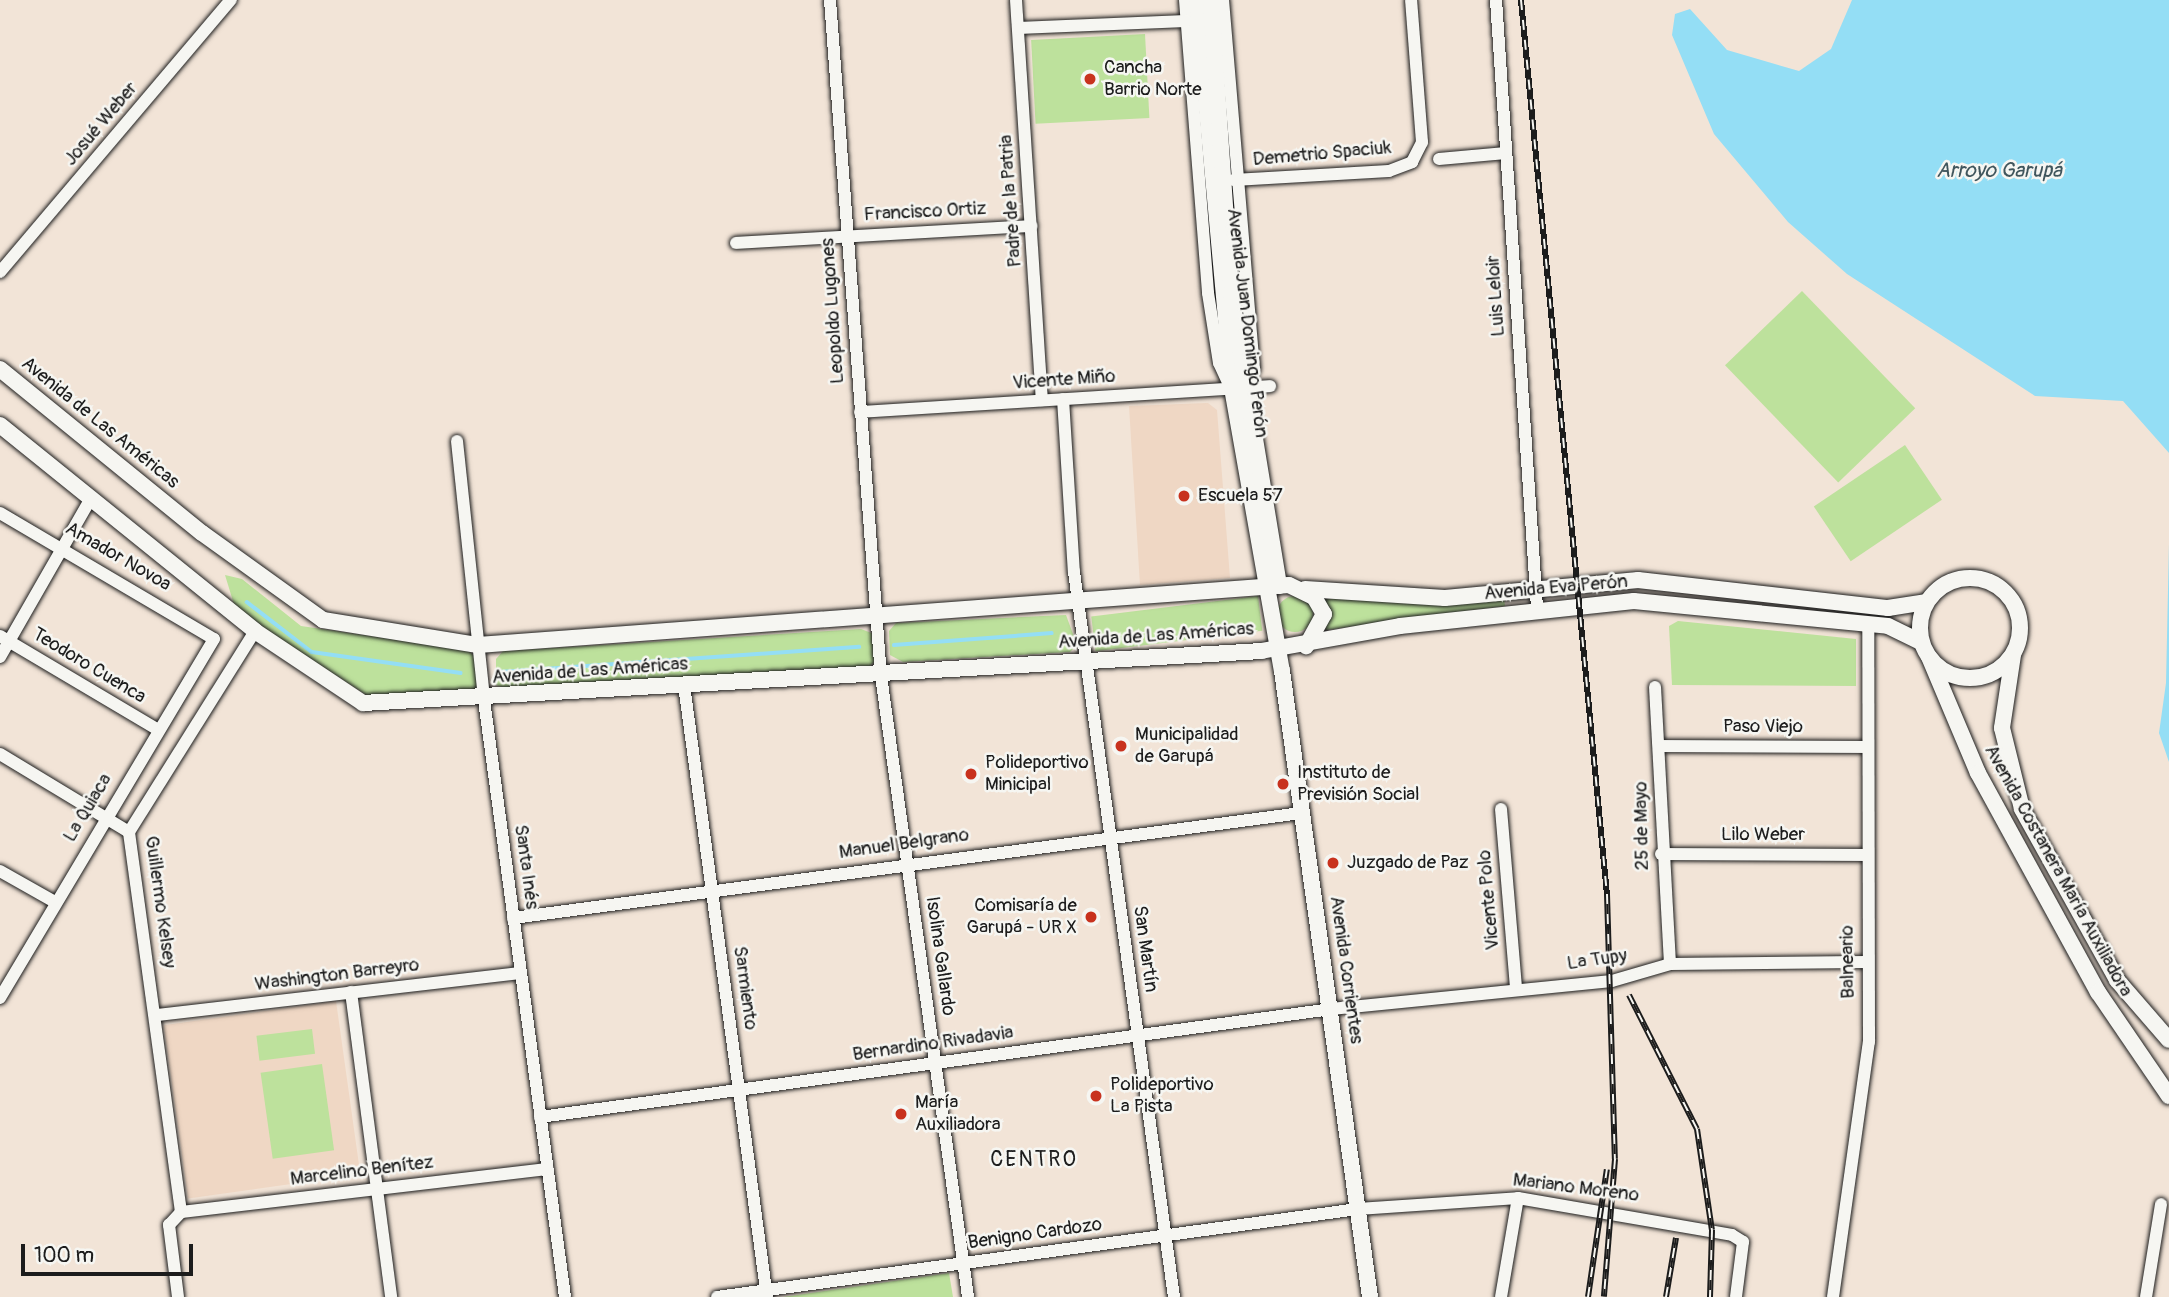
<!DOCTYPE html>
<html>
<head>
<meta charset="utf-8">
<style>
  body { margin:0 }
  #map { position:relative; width:2169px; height:1297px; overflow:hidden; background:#f2e4d7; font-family:Pangolin,sans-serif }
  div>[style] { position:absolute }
  .built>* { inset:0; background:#efd7c4; transform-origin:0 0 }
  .green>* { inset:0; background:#bde19c; transform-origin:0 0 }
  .round { border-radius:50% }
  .water>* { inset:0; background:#94def5 }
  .stream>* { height:3.5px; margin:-1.75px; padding:0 1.75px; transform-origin:1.75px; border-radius:1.75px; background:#94def5 }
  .roads { filter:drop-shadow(0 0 2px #1c1c1c) drop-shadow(0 0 2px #1c1c1c) }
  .street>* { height:12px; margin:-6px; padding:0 6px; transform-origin:6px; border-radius:6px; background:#f6f6f2 }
  .secondary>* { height:16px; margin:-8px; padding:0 8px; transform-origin:8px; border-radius:8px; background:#f6f6f2 }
  .secondary>.ring { margin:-8px; padding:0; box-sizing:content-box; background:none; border:16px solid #f6f6f2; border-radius:50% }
  .rail>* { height:6px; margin-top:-3px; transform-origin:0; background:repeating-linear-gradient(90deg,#f6f6f2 0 10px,#1c1c1c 0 20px); box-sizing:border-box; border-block:2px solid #1c1c1c }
  .dots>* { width:19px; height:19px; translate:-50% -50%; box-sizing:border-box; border:4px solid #f6f6f2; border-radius:50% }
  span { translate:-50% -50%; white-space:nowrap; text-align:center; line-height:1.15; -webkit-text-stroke:5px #f6f6f2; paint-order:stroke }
  .poi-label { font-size:19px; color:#1c1c1c }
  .left { translate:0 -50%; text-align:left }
  .right { translate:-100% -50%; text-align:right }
  .street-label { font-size:19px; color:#1c1c1c }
  .water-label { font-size:21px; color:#40565d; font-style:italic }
  .neighbourhood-label { font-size:21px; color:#1c1c1c; letter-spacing:2px }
  .scale { position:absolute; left:21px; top:1244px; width:172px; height:32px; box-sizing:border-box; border:4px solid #1c1c1c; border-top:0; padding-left:9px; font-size:21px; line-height:24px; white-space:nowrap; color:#1c1c1c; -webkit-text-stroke:5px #f6f6f2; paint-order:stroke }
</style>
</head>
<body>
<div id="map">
  <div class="built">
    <i style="clip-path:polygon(1208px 403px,1217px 410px,1230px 578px,1140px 585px,1129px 406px)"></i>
    <i style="left:336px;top:1001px;width:175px;height:174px;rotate:82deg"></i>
  </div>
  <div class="green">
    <i style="left:1145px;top:34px;width:84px;height:114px;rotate:87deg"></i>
    <i style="left:1802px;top:291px;width:163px;height:107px;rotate:46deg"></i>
    <i style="left:1905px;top:445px;width:66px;height:110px;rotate:56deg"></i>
    <i style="clip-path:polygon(225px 575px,242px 579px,301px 626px,467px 650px,476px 657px,477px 687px,470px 693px,368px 696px,236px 611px)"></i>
    <i style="left:1258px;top:596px;width:35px;height:168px;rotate:83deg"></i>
    <i class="round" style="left:1277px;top:596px;width:36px;height:36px"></i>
    <i style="clip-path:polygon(1504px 598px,1505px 606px,1326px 630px,1324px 599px)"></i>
    <i style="clip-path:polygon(1066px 615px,1077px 645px,1070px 652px,903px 662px,890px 655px,889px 631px,896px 623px)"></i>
    <i style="clip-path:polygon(1678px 621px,1856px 639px,1856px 686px,1672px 685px,1669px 626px)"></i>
    <i style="clip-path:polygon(861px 629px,874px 634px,879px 658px,868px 667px,511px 690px,496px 685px,496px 659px,503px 651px)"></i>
    <i style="left:312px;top:1029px;width:25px;height:56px;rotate:83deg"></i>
    <i style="left:322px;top:1064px;width:87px;height:62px;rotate:82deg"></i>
    <i style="clip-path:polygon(949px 1273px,953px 1297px,783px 1297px)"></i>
  </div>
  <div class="water">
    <i style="clip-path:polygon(1852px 0,2169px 0,2169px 453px,2123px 401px,2035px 396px,1847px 274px,1788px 222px,1714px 134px,1672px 35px,1675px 14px,1690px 9px,1727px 50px,1799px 71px,1831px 49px)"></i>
    <i style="clip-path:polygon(2169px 543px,2169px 762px,2159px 733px,2166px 683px)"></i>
  </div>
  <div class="stream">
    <i style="left:247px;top:602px;width:82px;rotate:37.6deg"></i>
    <i style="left:312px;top:652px;width:150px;rotate:8deg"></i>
    <i style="left:894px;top:645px;width:158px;rotate:-4.3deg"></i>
    <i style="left:500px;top:672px;width:360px;rotate:-4deg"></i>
  </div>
  <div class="roads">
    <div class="street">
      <i style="left:830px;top:0;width:678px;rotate:85.69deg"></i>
      <i style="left:881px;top:676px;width:627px;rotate:82.02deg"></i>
      <i style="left:1016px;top:0;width:401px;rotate:86.3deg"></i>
      <i style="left:1185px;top:0;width:294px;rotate:85.5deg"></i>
      <i style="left:1208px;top:293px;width:71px;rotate:81.1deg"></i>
      <i style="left:1219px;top:363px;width:23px;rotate:65deg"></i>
      <i style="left:1223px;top:0;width:370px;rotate:85.2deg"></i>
      <i style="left:1254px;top:369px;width:19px;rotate:111deg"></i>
      <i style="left:1496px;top:0;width:609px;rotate:86.14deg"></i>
      <i style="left:1018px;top:28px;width:168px;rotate:-2.4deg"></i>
      <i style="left:1439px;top:159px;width:67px;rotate:-5.1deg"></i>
      <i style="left:1234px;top:180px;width:155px;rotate:-3.3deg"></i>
      <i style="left:1389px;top:171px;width:25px;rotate:-21deg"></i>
      <i style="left:1412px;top:162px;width:22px;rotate:-63deg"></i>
      <i style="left:1422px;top:142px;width:142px;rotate:-94.4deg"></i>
      <i style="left:736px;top:243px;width:296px;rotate:-3.3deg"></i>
      <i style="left:0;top:272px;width:357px;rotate:-49.7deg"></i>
      <i style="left:1063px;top:399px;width:173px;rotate:86.4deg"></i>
      <i style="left:1074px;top:572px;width:732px;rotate:82.15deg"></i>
      <i style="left:860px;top:412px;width:411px;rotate:-3.6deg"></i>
      <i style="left:457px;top:441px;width:260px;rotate:84deg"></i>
      <i style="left:484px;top:700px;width:602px;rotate:82.27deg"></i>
      <i style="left:0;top:513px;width:248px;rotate:30.5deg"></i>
      <i style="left:214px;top:639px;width:418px;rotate:120.8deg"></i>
      <i style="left:0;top:636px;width:184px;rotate:30.7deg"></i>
      <i style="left:0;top:657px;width:183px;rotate:-60.2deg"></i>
      <i style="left:684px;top:685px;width:618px;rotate:82.28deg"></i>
      <i style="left:1655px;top:687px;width:277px;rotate:86.9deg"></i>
      <i style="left:1660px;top:746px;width:205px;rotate:0.3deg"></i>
      <i style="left:0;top:754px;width:151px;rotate:31.2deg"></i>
      <i style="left:1501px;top:809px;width:181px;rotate:85.2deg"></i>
      <i style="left:1661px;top:854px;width:205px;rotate:0.3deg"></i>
      <i style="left:0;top:871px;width:63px;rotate:29.4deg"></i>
      <i style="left:513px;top:918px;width:795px;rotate:-7.59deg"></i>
      <i style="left:351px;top:992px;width:308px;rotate:82.5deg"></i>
      <i style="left:157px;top:1015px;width:366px;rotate:-6.6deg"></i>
      <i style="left:540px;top:1117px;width:798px;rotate:-7.77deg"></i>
      <i style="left:1331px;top:1009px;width:282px;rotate:-5.7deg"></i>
      <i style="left:1612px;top:981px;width:60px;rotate:-16.3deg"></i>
      <i style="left:1670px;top:964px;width:197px;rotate:-0.6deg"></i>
      <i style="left:181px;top:1212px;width:384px;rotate:-97.8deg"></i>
      <i style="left:129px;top:832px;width:237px;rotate:-57.9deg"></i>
      <i style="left:181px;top:1212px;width:369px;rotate:-6.7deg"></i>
      <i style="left:178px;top:1297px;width:73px;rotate:-97.1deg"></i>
      <i style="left:169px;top:1225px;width:18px;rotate:-47deg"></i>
      <i style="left:717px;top:1297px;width:647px;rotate:-7.82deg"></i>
      <i style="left:1358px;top:1209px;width:160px;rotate:-3.9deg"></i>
      <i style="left:1518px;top:1198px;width:217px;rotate:9.8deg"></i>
      <i style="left:1732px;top:1235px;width:13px;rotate:32deg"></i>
      <i style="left:1743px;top:1242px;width:55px;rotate:97.3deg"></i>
      <i style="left:1501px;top:1297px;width:100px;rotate:-80.3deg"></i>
      <i style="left:1833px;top:1297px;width:258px;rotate:-82deg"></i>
      <i style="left:1869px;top:1042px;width:418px;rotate:-90.1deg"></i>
      <i style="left:2146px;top:1297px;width:94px;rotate:-80.8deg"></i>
    </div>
    <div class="secondary">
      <i style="left:1197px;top:0;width:390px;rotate:84.8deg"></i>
      <i style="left:1232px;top:388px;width:287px;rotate:80deg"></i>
      <i style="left:1282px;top:671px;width:632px;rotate:82deg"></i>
      <i style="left:1211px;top:0;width:293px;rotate:86.1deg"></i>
      <i style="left:1231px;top:292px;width:298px;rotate:80.7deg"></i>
      <i style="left:0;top:369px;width:260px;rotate:39.1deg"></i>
      <i style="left:202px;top:533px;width:149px;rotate:35.7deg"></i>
      <i style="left:323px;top:620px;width:157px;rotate:9.2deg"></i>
      <i style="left:478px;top:645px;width:813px;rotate:-4.23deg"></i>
      <i style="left:1289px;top:585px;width:28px;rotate:26deg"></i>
      <i style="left:1314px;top:597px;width:20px;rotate:60deg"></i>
      <i style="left:1324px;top:614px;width:37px;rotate:119deg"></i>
      <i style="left:0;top:425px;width:328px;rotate:38.9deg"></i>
      <i style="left:255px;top:631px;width:130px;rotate:33.7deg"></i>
      <i style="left:363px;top:703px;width:900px;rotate:-3.31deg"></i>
      <i style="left:1261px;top:651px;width:141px;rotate:-10.2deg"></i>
      <i style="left:1400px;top:626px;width:235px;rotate:-6.1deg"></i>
      <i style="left:1634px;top:601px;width:255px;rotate:5.6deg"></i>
      <i style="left:1888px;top:626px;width:37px;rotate:26deg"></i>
      <i class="ring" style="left:1920px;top:578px;width:84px;height:84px"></i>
      <i style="left:1305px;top:589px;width:140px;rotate:3.7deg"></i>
      <i style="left:1445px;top:598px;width:194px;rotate:-5.3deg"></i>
      <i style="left:1638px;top:580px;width:252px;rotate:6.4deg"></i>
      <i style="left:1888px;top:608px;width:38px;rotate:-9deg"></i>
      <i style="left:2013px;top:655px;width:74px;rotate:98.6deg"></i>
      <i style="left:2002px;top:728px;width:83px;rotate:76.1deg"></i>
      <i style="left:2022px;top:809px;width:196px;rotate:60.9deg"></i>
      <i style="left:2117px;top:980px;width:79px;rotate:49.1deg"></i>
      <i style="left:1929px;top:657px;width:126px;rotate:67.1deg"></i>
      <i style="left:1978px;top:773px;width:250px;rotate:61.3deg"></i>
      <i style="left:2098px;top:992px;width:126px;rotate:55.7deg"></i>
    </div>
  </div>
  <div class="rail">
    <i style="left:1521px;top:0;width:898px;rotate:84.51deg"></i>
    <i style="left:1607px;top:894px;width:265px;rotate:88.3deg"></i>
    <i style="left:1615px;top:1159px;width:138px;rotate:94.6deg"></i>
    <i style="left:1629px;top:995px;width:150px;rotate:63.1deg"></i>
    <i style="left:1697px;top:1129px;width:102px;rotate:81.6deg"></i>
    <i style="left:1712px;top:1230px;width:67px;rotate:91.7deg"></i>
    <i style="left:1588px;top:1297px;width:129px;rotate:-81.6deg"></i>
    <i style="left:1666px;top:1297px;width:60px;rotate:-80.4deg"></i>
  </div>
  <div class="dots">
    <i style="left:1090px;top:79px;background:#c8321e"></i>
    <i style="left:1184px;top:496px;background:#c8321e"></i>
    <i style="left:1121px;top:746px;background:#c8321e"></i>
    <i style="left:971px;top:774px;background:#c8321e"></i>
    <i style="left:1283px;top:784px;background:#c8321e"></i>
    <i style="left:1333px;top:863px;background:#c8321e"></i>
    <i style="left:1091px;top:917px;background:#c8321e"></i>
    <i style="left:1096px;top:1096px;background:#c8321e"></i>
    <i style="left:901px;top:1114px;background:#c8321e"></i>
  </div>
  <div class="poi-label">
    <span class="left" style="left:1104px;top:79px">Cancha<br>Barrio Norte</span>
    <span class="left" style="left:1198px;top:496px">Escuela 57</span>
    <span class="left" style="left:1135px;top:746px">Municipalidad<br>de Garupá</span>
    <span class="left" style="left:985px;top:774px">Polideportivo<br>Minicipal</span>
    <span class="left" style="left:1297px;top:784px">Instituto de<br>Previsión Social</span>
    <span class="left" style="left:1347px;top:863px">Juzgado de Paz</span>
    <span class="right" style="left:1077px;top:917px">Comisaría de<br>Garupá - UR X</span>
    <span class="left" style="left:1110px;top:1096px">Polideportivo<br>La Pista</span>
    <span class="left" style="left:915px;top:1114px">María<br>Auxiliadora</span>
  </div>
  <div class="street-label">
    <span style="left:101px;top:124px;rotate:-50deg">Josué Weber</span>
    <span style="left:1322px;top:154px;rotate:-5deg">Demetrio Spaciuk</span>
    <span style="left:1011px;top:201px;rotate:-94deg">Padre de la Patria</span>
    <span style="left:925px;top:212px;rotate:-3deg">Francisco Ortiz</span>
    <span style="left:1496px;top:296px;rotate:-94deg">Luis Leloir</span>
    <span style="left:833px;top:311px;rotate:-94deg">Leopoldo Lugones</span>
    <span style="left:1247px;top:323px;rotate:83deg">Avenida Juan Domingo Perón</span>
    <span style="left:1064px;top:380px;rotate:-4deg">Vicente Miño</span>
    <span style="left:100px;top:423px;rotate:39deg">Avenida de Las Américas</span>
    <span style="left:118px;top:557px;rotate:30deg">Amador Novoa</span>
    <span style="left:1556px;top:588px;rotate:-5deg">Avenida Eva Perón</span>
    <span style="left:1156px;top:636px;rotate:-4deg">Avenida de Las Américas</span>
    <span style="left:89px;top:666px;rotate:31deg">Teodoro Cuenca</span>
    <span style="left:590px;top:671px;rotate:-4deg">Avenida de Las Américas</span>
    <span style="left:1763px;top:727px">Paso Viejo</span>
    <span style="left:88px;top:808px;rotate:-59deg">La Quiaca</span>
    <span style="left:1642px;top:826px;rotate:-91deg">25 de Mayo</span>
    <span style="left:1763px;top:835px">Lilo Weber</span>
    <span style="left:904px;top:844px;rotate:-8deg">Manuel Belgrano</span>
    <span style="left:526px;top:867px;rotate:82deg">Santa Inés</span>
    <span style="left:2058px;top:871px;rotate:61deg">Avenida Costanera María Auxiliadora</span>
    <span style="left:1489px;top:900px;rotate:-95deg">Vicente Polo</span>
    <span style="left:160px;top:902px;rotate:82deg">Guillermo Kelsey</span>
    <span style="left:1145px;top:949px;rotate:82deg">San Martín</span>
    <span style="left:940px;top:956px;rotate:82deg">Isolina Gallardo</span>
    <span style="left:1597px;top:960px;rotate:-8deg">La Tupy</span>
    <span style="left:1848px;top:962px;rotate:-91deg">Balneario</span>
    <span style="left:1346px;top:970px;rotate:82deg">Avenida Corrientes</span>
    <span style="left:337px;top:975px;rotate:-7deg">Washington Barreyro</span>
    <span style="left:745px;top:988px;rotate:82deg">Sarmiento</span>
    <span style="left:933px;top:1044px;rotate:-8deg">Bernardino Rivadavia</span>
    <span style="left:362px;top:1171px;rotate:-7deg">Marcelino Benítez</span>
    <span style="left:1576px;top:1188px;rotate:7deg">Mariano Moreno</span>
    <span style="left:1035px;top:1234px;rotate:-8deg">Benigno Cardozo</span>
  </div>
  <div class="water-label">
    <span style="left:1999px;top:171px">Arroyo Garupá</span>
  </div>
  <div class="neighbourhood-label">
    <span style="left:1034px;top:1160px">CENTRO</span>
  </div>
  <div class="scale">100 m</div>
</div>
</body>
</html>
